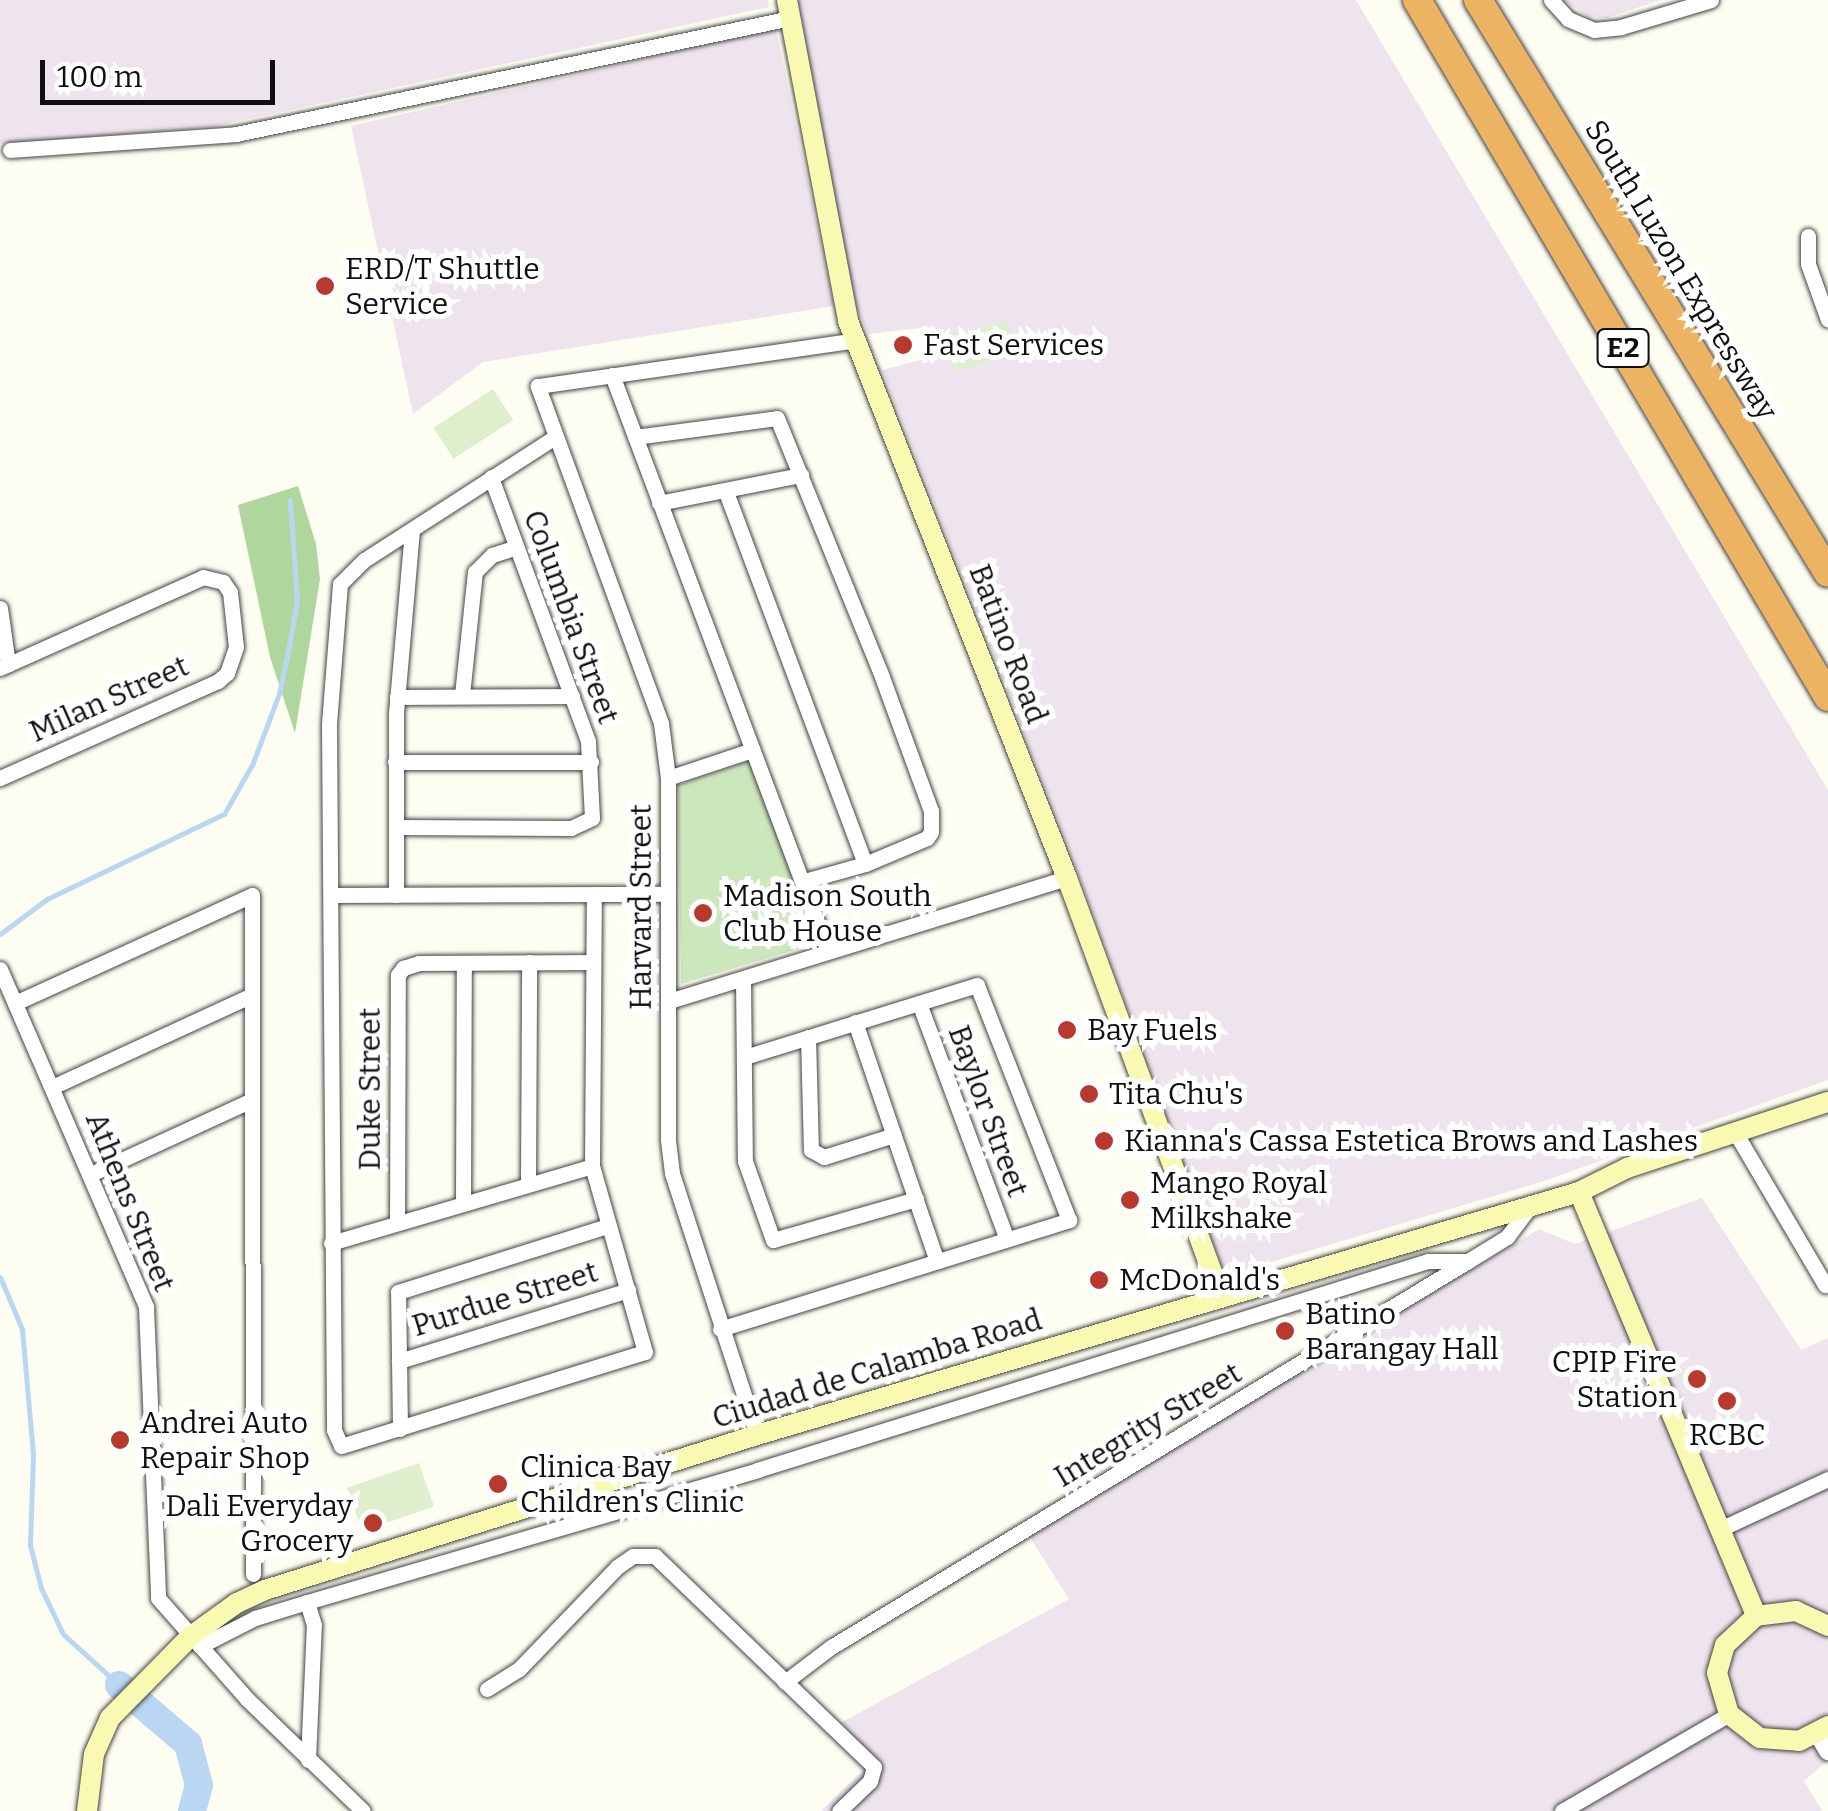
<!DOCTYPE html>
<html>
<head>
<meta charset="utf-8">
<style>
  body { margin:0 }
  #map { position:relative; width:1828px; height:1811px; overflow:hidden; background:#fefdf2; font-family:Bitter,serif }
  div>[style] { position:absolute }
  .industrial>* { inset:0; background:#ede4ed }
  .green>* { inset:0; background:#cde7bd }
  .forest>* { inset:0; background:#afd79d }
  .pitch>* { inset:0; background:#dfefce; transform-origin:0 0 }
  .stream>* { height:5px; margin:-2.5px; padding:0 2.5px; transform-origin:2.5px; border-radius:2.5px; background:#b9d6f3 }
  .river>* { height:28px; margin:-14px; padding:0 14px; transform-origin:14px; border-radius:14px; background:#b9d6f3 }
  .roads { filter:drop-shadow(0 0 2px #424242) drop-shadow(0 0 2px #424242) }
  .minor>* { height:15px; margin:-7.5px; padding:0 7.5px; transform-origin:7.5px; border-radius:7.5px; background:#fff }
  .tertiary>* { height:18px; margin:-9px; padding:0 9px; transform-origin:9px; border-radius:9px; background:#fff }
  .secondary>* { height:20px; margin:-10px; padding:0 10px; transform-origin:10px; border-radius:10px; background:#f9fab1 }
  .motorway>* { height:28px; margin:-14px; padding:0 14px; transform-origin:14px; border-radius:14px; background:#ecb462 }
  .dots>* { width:28px; height:28px; translate:-50% -50%; box-sizing:border-box; border:5px solid #fff; border-radius:50% }
  span { translate:-50% -50%; white-space:nowrap; text-align:center; line-height:1.15; -webkit-text-stroke:10px #fff; paint-order:stroke }
  .shield-label span { padding:2px 8px; background:#fff; border:2px solid; border-radius:8px; -webkit-text-stroke-width:0 }
  .shield-label { font-size:28px; color:#0f0f0f; font-weight:700 }
  .poi-label { font-size:30px; color:#0f0f0f }
  .left { translate:0 -50%; text-align:left }
  .right { translate:-100% -50%; text-align:right }
  .street-label { font-size:30px; color:#0f0f0f }
  .scale { position:absolute; left:40px; top:60px; width:235px; height:45px; box-sizing:border-box; border:5px solid #0f0f0f; border-top:0; padding-left:12px; font-size:30px; line-height:35px; white-space:nowrap; color:#0f0f0f; -webkit-text-stroke:8px #fff; paint-order:stroke }
</style>
</head>
<body>
<div id="map">
  <div class="industrial">
    <i style="clip-path:polygon(0 0,768px 0,769px 7px,211px 127px,0 144px)"></i>
    <i style="clip-path:polygon(792px 0,1356px 0,1828px 790px,1828px 1080px,1541px 1182px,1225px 1276px,1072px 856px,882px 370px,936px 356px,929px 327px,868px 334px,856px 306px)"></i>
    <i style="clip-path:polygon(1563px 0,1660px 0,1607px 18px,1589px 17px)"></i>
    <i style="clip-path:polygon(776px 29px,834px 306px,483px 362px,413px 414px,351px 126px)"></i>
    <i style="clip-path:polygon(1702px 1198px,1801px 1350px,1828px 1338px,1828px 1760px,1804px 1781px,1822px 1811px,821px 1811px,859px 1774px,879px 1767px,842px 1722px,1069px 1599px,1029px 1536px,1539px 1229px,1575px 1244px)"></i>
  </div>
  <div class="green">
    <i style="clip-path:polygon(749px 761px,814px 934px,808px 946px,681px 984px,678px 785px)"></i>
  </div>
  <div class="forest">
    <i style="clip-path:polygon(298px 486px,316px 544px,320px 579px,295px 733px,270px 657px,238px 505px)"></i>
  </div>
  <div class="pitch">
    <i style="left:1007px;top:321px;width:35px;height:64px;rotate:75deg"></i>
    <i style="left:493px;top:389px;width:37px;height:71px;rotate:57deg"></i>
    <i style="left:419px;top:1463px;width:46px;height:76px;rotate:71deg"></i>
  </div>
  <div class="stream">
    <i style="left:0;top:934px;width:59px;rotate:-36.7deg"></i>
    <i style="left:47px;top:899px;width:196px;rotate:-25.7deg"></i>
    <i style="left:224px;top:814px;width:56px;rotate:-60.3deg"></i>
    <i style="left:252px;top:765px;width:76px;rotate:-69.2deg"></i>
    <i style="left:279px;top:694px;width:49px;rotate:-78.2deg"></i>
    <i style="left:289px;top:646px;width:46px;rotate:-79.9deg"></i>
    <i style="left:297px;top:601px;width:101px;rotate:-94deg"></i>
    <i style="left:0;top:1277px;width:56px;rotate:67.1deg"></i>
    <i style="left:22px;top:1329px;width:125px;rotate:85deg"></i>
    <i style="left:33px;top:1454px;width:91px;rotate:91.9deg"></i>
    <i style="left:30px;top:1545px;width:44px;rotate:75.7deg"></i>
    <i style="left:41px;top:1588px;width:51px;rotate:64.4deg"></i>
    <i style="left:63px;top:1634px;width:76px;rotate:42.3deg"></i>
  </div>
  <div class="river">
    <i style="left:119px;top:1685px;width:91px;rotate:40.5deg"></i>
    <i style="left:188px;top:1744px;width:42px;rotate:75deg"></i>
    <i style="left:199px;top:1785px;width:27px;rotate:105deg"></i>
  </div>
  <div class="roads">
    <div class="minor">
      <i style="left:1551px;top:0;width:25px;rotate:48deg"></i>
      <i style="left:1568px;top:19px;width:28px;rotate:23deg"></i>
      <i style="left:1594px;top:30px;width:27px;rotate:-6deg"></i>
      <i style="left:1621px;top:27px;width:94px;rotate:-16.7deg"></i>
      <i style="left:10px;top:150px;width:227px;rotate:-4deg"></i>
      <i style="left:236px;top:134px;width:567px;rotate:-11.81deg"></i>
      <i style="left:1808px;top:236px;width:28px;rotate:90deg"></i>
      <i style="left:1808px;top:264px;width:59px;rotate:70.3deg"></i>
      <i style="left:612px;top:375px;width:615px;rotate:69.44deg"></i>
      <i style="left:555px;top:437px;width:227px;rotate:147.2deg"></i>
      <i style="left:364px;top:560px;width:34px;rotate:135deg"></i>
      <i style="left:340px;top:584px;width:140px;rotate:94.5deg"></i>
      <i style="left:329px;top:724px;width:706px;rotate:89.59deg"></i>
      <i style="left:334px;top:1430px;width:17px;rotate:66deg"></i>
      <i style="left:341px;top:1446px;width:318px;rotate:-17.2deg"></i>
      <i style="left:645px;top:1352px;width:193px;rotate:-105.9deg"></i>
      <i style="left:592px;top:1166px;width:271px;rotate:-89.6deg"></i>
      <i style="left:635px;top:437px;width:143px;rotate:-7.6deg"></i>
      <i style="left:777px;top:418px;width:279px;rotate:67.9deg"></i>
      <i style="left:882px;top:677px;width:143px;rotate:69.9deg"></i>
      <i style="left:931px;top:811px;width:21px;rotate:90deg"></i>
      <i style="left:931px;top:832px;width:7px;rotate:124deg"></i>
      <i style="left:927px;top:838px;width:67px;rotate:157.2deg"></i>
      <i style="left:865px;top:864px;width:63px;rotate:164.4deg"></i>
      <i style="left:726px;top:492px;width:397px;rotate:69.5deg"></i>
      <i style="left:659px;top:503px;width:145px;rotate:-11.2deg"></i>
      <i style="left:0;top:608px;width:57px;rotate:81.9deg"></i>
      <i style="left:0;top:668px;width:222px;rotate:-24.1deg"></i>
      <i style="left:203px;top:577px;width:21px;rotate:14deg"></i>
      <i style="left:223px;top:582px;width:12px;rotate:55deg"></i>
      <i style="left:230px;top:592px;width:55px;rotate:83.8deg"></i>
      <i style="left:236px;top:647px;width:28px;rotate:109deg"></i>
      <i style="left:227px;top:673px;width:12px;rotate:138deg"></i>
      <i style="left:218px;top:681px;width:239px;rotate:156deg"></i>
      <i style="left:462px;top:695px;width:124px;rotate:-84deg"></i>
      <i style="left:475px;top:572px;width:24px;rotate:-45deg"></i>
      <i style="left:492px;top:555px;width:25px;rotate:-18deg"></i>
      <i style="left:397px;top:697px;width:175px;rotate:-0.3deg"></i>
      <i style="left:395px;top:762px;width:196px"></i>
      <i style="left:668px;top:778px;width:89px;rotate:-18.4deg"></i>
      <i style="left:396px;top:827px;width:175px;rotate:0.3deg"></i>
      <i style="left:571px;top:828px;width:23px;rotate:-25deg"></i>
      <i style="left:592px;top:818px;width:77px;rotate:-93deg"></i>
      <i style="left:588px;top:741px;width:281px;rotate:-110.2deg"></i>
      <i style="left:332px;top:895px;width:335px;rotate:-0.2deg"></i>
      <i style="left:396px;top:895px;width:182px;rotate:-90deg"></i>
      <i style="left:396px;top:713px;width:184px;rotate:-85deg"></i>
      <i style="left:0;top:969px;width:368px;rotate:66.6deg"></i>
      <i style="left:146px;top:1307px;width:291px;rotate:87.6deg"></i>
      <i style="left:158px;top:1598px;width:135px;rotate:48.6deg"></i>
      <i style="left:247px;top:1699px;width:161px;rotate:44deg"></i>
      <i style="left:743px;top:979px;width:182px;rotate:89.4deg"></i>
      <i style="left:745px;top:1161px;width:84px;rotate:70.5deg"></i>
      <i style="left:773px;top:1240px;width:149px;rotate:-16deg"></i>
      <i style="left:669px;top:1001px;width:417px;rotate:-17.2deg"></i>
      <i style="left:15px;top:1003px;width:260px;rotate:-24.5deg"></i>
      <i style="left:252px;top:895px;width:679px;rotate:89.92deg"></i>
      <i style="left:919px;top:1003px;width:252px;rotate:69.6deg"></i>
      <i style="left:855px;top:1022px;width:253px;rotate:71.1deg"></i>
      <i style="left:808px;top:1037px;width:113px;rotate:88.5deg"></i>
      <i style="left:811px;top:1150px;width:15px;rotate:28deg"></i>
      <i style="left:824px;top:1157px;width:73px;rotate:-17.4deg"></i>
      <i style="left:52px;top:1087px;width:220px;rotate:-24.7deg"></i>
      <i style="left:1735px;top:1132px;width:178px;rotate:59.5deg"></i>
      <i style="left:91px;top:1174px;width:177px;rotate:-24.7deg"></i>
      <i style="left:528px;top:1183px;width:221px;rotate:-89.7deg"></i>
      <i style="left:463px;top:1203px;width:240px;rotate:-89.8deg"></i>
      <i style="left:397px;top:1223px;width:248px;rotate:-89.8deg"></i>
      <i style="left:398px;top:975px;width:9px;rotate:-54deg"></i>
      <i style="left:403px;top:968px;width:17px;rotate:-17deg"></i>
      <i style="left:419px;top:963px;width:174px;rotate:-0.3deg"></i>
      <i style="left:331px;top:1243px;width:272px;rotate:-16.4deg"></i>
      <i style="left:720px;top:1329px;width:366px;rotate:-17.3deg"></i>
      <i style="left:1069px;top:1220px;width:252px;rotate:-111.4deg"></i>
      <i style="left:977px;top:985px;width:243px;rotate:162.8deg"></i>
      <i style="left:399px;top:1361px;width:240px;rotate:-17.2deg"></i>
      <i style="left:400px;top:1429px;width:137px;rotate:-90.8deg"></i>
      <i style="left:398px;top:1292px;width:219px;rotate:-17.5deg"></i>
      <i style="left:757px;top:1435px;width:275px;rotate:-108deg"></i>
      <i style="left:672px;top:1173px;width:34px;rotate:-97deg"></i>
      <i style="left:668px;top:1139px;width:361px;rotate:-90deg"></i>
      <i style="left:668px;top:778px;width:55px;rotate:-97.3deg"></i>
      <i style="left:661px;top:723px;width:359px;rotate:-110.1deg"></i>
      <i style="left:538px;top:386px;width:322px;rotate:-8.2deg"></i>
      <i style="left:1718px;top:1530px;width:121px;rotate:-24.9deg"></i>
      <i style="left:200px;top:1646px;width:62px;rotate:-27deg"></i>
      <i style="left:255px;top:1618px;width:54px;rotate:-17.1deg"></i>
      <i style="left:785px;top:1682px;width:58px;rotate:-37.3deg"></i>
      <i style="left:831px;top:1647px;width:745px;rotate:-31.21deg"></i>
      <i style="left:1468px;top:1261px;width:46px;rotate:-31.6deg"></i>
      <i style="left:1507px;top:1237px;width:39px;rotate:-53deg"></i>
      <i style="left:487px;top:1689px;width:38px;rotate:-32deg"></i>
      <i style="left:519px;top:1669px;width:141px;rotate:-46.1deg"></i>
      <i style="left:617px;top:1567px;width:19px;rotate:-35deg"></i>
      <i style="left:633px;top:1556px;width:22px"></i>
      <i style="left:655px;top:1556px;width:304px;rotate:43.9deg"></i>
      <i style="left:874px;top:1767px;width:15px;rotate:106deg"></i>
      <i style="left:870px;top:1781px;width:43px;rotate:135.9deg"></i>
      <i style="left:308px;top:1760px;width:135px;rotate:-87.5deg"></i>
      <i style="left:314px;top:1625px;width:24px;rotate:-107deg"></i>
      <i style="left:307px;top:1602px;width:469px;rotate:-16.3deg"></i>
      <i style="left:757px;top:1470px;width:703px;rotate:-17.3deg"></i>
      <i style="left:1428px;top:1261px;width:40px"></i>
      <i style="left:1562px;top:1811px;width:193px;rotate:-30.1deg"></i>
    </div>
    <div class="tertiary">
      <i style="left:1818px;top:1734px;width:20px;rotate:60deg"></i>
    </div>
    <div class="secondary">
      <i style="left:787px;top:0;width:327px;rotate:79.2deg"></i>
      <i style="left:848px;top:321px;width:599px;rotate:68.54deg"></i>
      <i style="left:1067px;top:878px;width:445px;rotate:69.8deg"></i>
      <i style="left:1579px;top:1192px;width:459px;rotate:67.3deg"></i>
      <i style="left:1828px;top:1626px;width:35px;rotate:-155deg"></i>
      <i style="left:1796px;top:1611px;width:40px;rotate:172.9deg"></i>
      <i style="left:1756px;top:1616px;width:42px;rotate:136.9deg"></i>
      <i style="left:1725px;top:1645px;width:29px;rotate:106deg"></i>
      <i style="left:1717px;top:1673px;width:43px;rotate:73.7deg"></i>
      <i style="left:1729px;top:1714px;width:39px;rotate:38deg"></i>
      <i style="left:1760px;top:1738px;width:39px;rotate:4deg"></i>
      <i style="left:1799px;top:1741px;width:33px;rotate:-27deg"></i>
      <i style="left:87px;top:1811px;width:57px;rotate:-83deg"></i>
      <i style="left:94px;top:1754px;width:39px;rotate:-66deg"></i>
      <i style="left:110px;top:1718px;width:115px;rotate:-45.4deg"></i>
      <i style="left:191px;top:1636px;width:57px;rotate:-35.7deg"></i>
      <i style="left:237px;top:1603px;width:31px;rotate:-25deg"></i>
      <i style="left:265px;top:1590px;width:516px;rotate:-17.49deg"></i>
      <i style="left:757px;top:1435px;width:857px;rotate:-16.47deg"></i>
      <i style="left:1579px;top:1192px;width:54px;rotate:-26.6deg"></i>
      <i style="left:1627px;top:1168px;width:212px;rotate:-18.2deg"></i>
    </div>
    <div class="motorway">
      <i style="left:1417px;top:0;width:809px;rotate:59.47deg"></i>
      <i style="left:1478px;top:0;width:671px;rotate:58.58deg"></i>
    </div>
  </div>
  <div class="dots">
    <i style="left:325px;top:286px;background:#b83a2e"></i>
    <i style="left:903px;top:345px;background:#b83a2e"></i>
    <i style="left:703px;top:913px;background:#b83a2e"></i>
    <i style="left:1067px;top:1030px;background:#b83a2e"></i>
    <i style="left:1089px;top:1094px;background:#b83a2e"></i>
    <i style="left:1104px;top:1141px;background:#b83a2e"></i>
    <i style="left:1130px;top:1200px;background:#b83a2e"></i>
    <i style="left:1099px;top:1280px;background:#b83a2e"></i>
    <i style="left:1285px;top:1331px;background:#b83a2e"></i>
    <i style="left:1697px;top:1379px;background:#b83a2e"></i>
    <i style="left:1727px;top:1401px;background:#b83a2e"></i>
    <i style="left:120px;top:1440px;background:#b83a2e"></i>
    <i style="left:498px;top:1484px;background:#b83a2e"></i>
    <i style="left:373px;top:1523px;background:#b83a2e"></i>
  </div>
  <div class="shield-label">
    <span style="left:1623px;top:348px">E2</span>
  </div>
  <div class="poi-label">
    <span class="left" style="left:345px;top:286px">ERD/T Shuttle<br>Service</span>
    <span class="left" style="left:923px;top:345px">Fast Services</span>
    <span class="left" style="left:723px;top:913px">Madison South<br>Club House</span>
    <span class="left" style="left:1087px;top:1030px">Bay Fuels</span>
    <span class="left" style="left:1109px;top:1094px">Tita Chu's</span>
    <span class="left" style="left:1124px;top:1141px">Kianna's Cassa Estetica Brows and Lashes</span>
    <span class="left" style="left:1150px;top:1200px">Mango Royal<br>Milkshake</span>
    <span class="left" style="left:1119px;top:1280px">McDonald's</span>
    <span class="left" style="left:1305px;top:1331px">Batino<br>Barangay Hall</span>
    <span class="right" style="left:1677px;top:1379px">CPIP Fire<br>Station</span>
    <span class="left" style="left:140px;top:1440px">Andrei Auto<br>Repair Shop</span>
    <span style="left:1727px;top:1435px">RCBC</span>
    <span class="left" style="left:520px;top:1484px">Clinica Bay<br>Children's Clinic</span>
    <span class="right" style="left:353px;top:1523px">Dali Everyday<br>Grocery</span>
  </div>
  <div class="street-label">
    <span style="left:1681px;top:270px;rotate:59deg">South Luzon Expressway</span>
    <span style="left:571px;top:617px;rotate:70deg">Columbia Street</span>
    <span style="left:1008px;top:644px;rotate:69deg">Batino Road</span>
    <span style="left:109px;top:699px;rotate:-24deg">Milan Street</span>
    <span style="left:641px;top:907px;rotate:-90deg">Harvard Street</span>
    <span style="left:370px;top:1089px;rotate:-90deg">Duke Street</span>
    <span style="left:988px;top:1111px;rotate:70deg">Baylor Street</span>
    <span style="left:130px;top:1202px;rotate:68deg">Athens Street</span>
    <span style="left:505px;top:1299px;rotate:-17deg">Purdue Street</span>
    <span style="left:877px;top:1369px;rotate:-17deg">Ciudad de Calamba Road</span>
    <span style="left:1148px;top:1425px;rotate:-31deg">Integrity Street</span>
  </div>
  <div class="scale">100 m</div>
</div>
</body>
</html>
